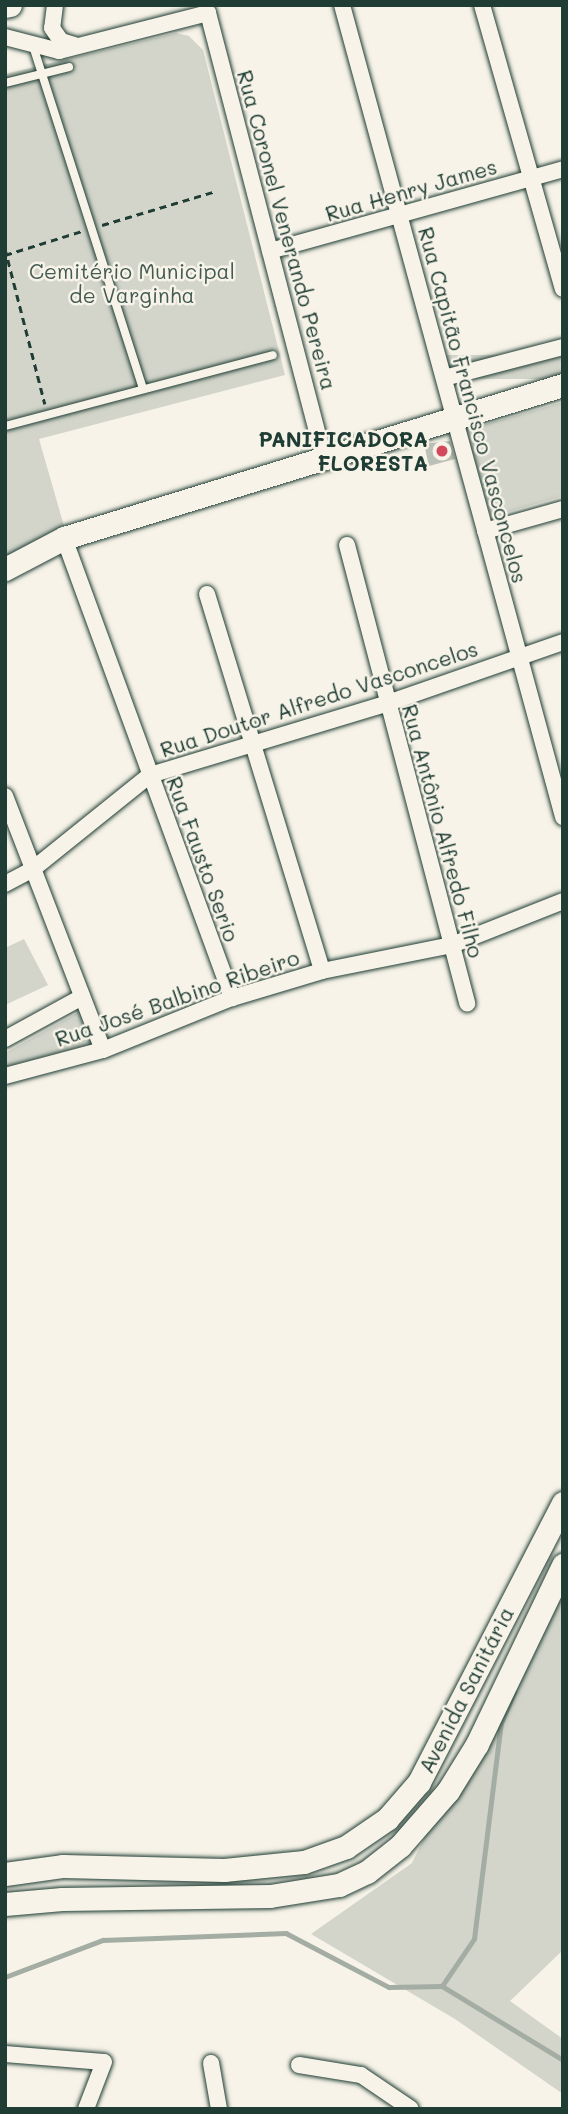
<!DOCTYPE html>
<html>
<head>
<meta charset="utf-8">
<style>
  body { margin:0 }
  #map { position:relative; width:568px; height:2114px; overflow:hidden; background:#f7f3e8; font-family:Mali,sans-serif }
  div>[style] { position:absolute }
  .green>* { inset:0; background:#d3d5ca; transform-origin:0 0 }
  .stream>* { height:4.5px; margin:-2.25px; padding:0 2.25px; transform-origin:2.25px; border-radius:2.25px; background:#a4ada3 }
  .building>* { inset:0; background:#bbc1b6 }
  .path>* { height:2.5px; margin-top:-1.25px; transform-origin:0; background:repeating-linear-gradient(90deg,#1f3d34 0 7px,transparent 0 12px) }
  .roads { filter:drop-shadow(0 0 2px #1f3d34) drop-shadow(0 0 2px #1f3d34) }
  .lane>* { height:8px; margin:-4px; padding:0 4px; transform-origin:4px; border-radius:4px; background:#f7f3e8 }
  .street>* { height:16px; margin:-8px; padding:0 8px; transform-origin:8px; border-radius:8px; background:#f7f3e8 }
  .secondary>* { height:23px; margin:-11.5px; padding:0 11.5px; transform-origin:11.5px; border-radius:11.5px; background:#f7f3e8 }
  .dots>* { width:19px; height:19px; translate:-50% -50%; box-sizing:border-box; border:4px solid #f7f3e8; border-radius:50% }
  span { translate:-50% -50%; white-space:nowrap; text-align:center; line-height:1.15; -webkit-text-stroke:5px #f7f3e8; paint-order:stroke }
  .street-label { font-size:21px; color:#1f3d34 }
  .park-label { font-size:21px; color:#435b52 }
  .poi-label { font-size:21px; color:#1f3d34; font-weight:700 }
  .right { translate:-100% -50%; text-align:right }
  .frame { position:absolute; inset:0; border:7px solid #1f3d34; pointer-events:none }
</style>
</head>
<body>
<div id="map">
  <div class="green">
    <i style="clip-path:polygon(176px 33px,189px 36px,203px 50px,285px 375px,39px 439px,66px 533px,5px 564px,5px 74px)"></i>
    <i style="left:563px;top:355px;width:24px;height:116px;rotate:90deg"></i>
    <i style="clip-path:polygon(563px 402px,563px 496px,491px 517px,466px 430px)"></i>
    <i style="clip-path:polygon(24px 939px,48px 985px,5px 1005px,5px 948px)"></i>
    <i style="clip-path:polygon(81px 1011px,92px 1044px,5px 1067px,5px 1053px)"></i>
    <i style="clip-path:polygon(563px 1559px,563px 1950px,510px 2001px,563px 2039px,563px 2094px,455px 2019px,311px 1934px,412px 1863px)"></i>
  </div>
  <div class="stream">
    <i style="left:5px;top:1977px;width:105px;rotate:-20.7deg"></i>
    <i style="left:103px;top:1940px;width:183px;rotate:-2.2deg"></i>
    <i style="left:286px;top:1933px;width:116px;rotate:27.7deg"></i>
    <i style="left:389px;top:1987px;width:53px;rotate:-1.1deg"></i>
    <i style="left:442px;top:1986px;width:57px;rotate:-55.8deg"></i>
    <i style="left:474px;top:1939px;width:218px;rotate:-82.9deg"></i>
    <i style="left:501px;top:1723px;width:34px;rotate:-67deg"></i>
    <i style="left:442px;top:1986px;width:142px;rotate:31.4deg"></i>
  </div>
  <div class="building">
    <i style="clip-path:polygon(450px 441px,455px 459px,429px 466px,424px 444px)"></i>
  </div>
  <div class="path">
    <i style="left:102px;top:225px;width:116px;rotate:-16.6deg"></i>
    <i style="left:5px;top:248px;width:161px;rotate:75.6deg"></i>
    <i style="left:5px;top:255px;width:81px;rotate:-17.3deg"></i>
  </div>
  <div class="roads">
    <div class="lane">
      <i style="left:33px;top:46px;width:360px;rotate:72.2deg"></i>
      <i style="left:5px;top:83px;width:66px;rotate:-14deg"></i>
      <i style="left:5px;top:426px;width:277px;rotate:-14.8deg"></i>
    </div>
    <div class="street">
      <i style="left:55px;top:5px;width:23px;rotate:97deg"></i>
      <i style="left:52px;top:28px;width:16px;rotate:55deg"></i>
      <i style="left:61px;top:41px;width:17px;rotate:17deg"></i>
      <i style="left:342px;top:5px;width:842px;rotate:74.77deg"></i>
      <i style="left:482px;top:5px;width:295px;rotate:74.1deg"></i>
      <i style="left:208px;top:13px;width:460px;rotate:75.4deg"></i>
      <i style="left:5px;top:37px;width:56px;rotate:14.5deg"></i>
      <i style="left:59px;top:51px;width:154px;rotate:-14.3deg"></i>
      <i style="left:270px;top:251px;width:304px;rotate:-15.6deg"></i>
      <i style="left:444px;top:378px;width:123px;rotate:-14.6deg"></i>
      <i style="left:485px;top:531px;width:81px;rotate:-15.8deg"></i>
      <i style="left:64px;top:538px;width:490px;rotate:69.9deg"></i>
      <i style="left:347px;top:545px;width:474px;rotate:75.3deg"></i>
      <i style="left:207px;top:594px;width:394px;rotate:73deg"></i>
      <i style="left:5px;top:796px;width:272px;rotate:68.9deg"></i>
      <i style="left:5px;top:884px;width:32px;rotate:-28deg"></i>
      <i style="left:33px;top:869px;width:150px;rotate:-38.8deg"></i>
      <i style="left:150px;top:775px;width:249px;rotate:-16.8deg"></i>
      <i style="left:388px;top:703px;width:185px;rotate:-19.2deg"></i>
      <i style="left:5px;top:1039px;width:88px;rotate:-28.6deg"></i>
      <i style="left:5px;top:1076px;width:101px;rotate:-14.9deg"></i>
      <i style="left:103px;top:1050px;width:139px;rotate:-22deg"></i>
      <i style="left:232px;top:998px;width:94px;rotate:-16.7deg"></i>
      <i style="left:322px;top:971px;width:133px;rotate:-11.3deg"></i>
      <i style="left:452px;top:945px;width:119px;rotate:-21.6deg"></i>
      <i style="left:5px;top:2054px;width:99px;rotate:4.6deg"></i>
      <i style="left:104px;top:2062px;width:50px;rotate:111deg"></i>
      <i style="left:211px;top:2063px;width:47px;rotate:80.1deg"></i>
      <i style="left:299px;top:2065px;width:63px;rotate:9.2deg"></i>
      <i style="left:361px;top:2075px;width:60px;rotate:34.2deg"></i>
    </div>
    <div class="secondary">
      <i style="left:5px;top:6px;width:5px;rotate:-11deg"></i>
      <i style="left:5px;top:569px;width:67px;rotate:-27.7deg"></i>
      <i style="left:64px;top:538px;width:522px;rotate:-17.05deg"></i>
      <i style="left:5px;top:1874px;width:59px;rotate:-7.9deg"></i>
      <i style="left:63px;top:1866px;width:161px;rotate:1.4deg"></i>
      <i style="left:224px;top:1870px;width:80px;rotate:-5.7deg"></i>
      <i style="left:304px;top:1862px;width:45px;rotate:-19.7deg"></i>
      <i style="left:346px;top:1847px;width:50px;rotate:-34.3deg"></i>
      <i style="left:387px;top:1819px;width:49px;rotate:-49.1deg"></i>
      <i style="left:419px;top:1782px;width:314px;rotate:-62.7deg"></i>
      <i style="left:5px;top:1904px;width:57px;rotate:-5deg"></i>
      <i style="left:62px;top:1899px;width:208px;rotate:-0.8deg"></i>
      <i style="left:270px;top:1896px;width:70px;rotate:-9.1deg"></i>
      <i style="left:339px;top:1885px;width:31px;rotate:-25deg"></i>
      <i style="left:367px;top:1872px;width:42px;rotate:-38.2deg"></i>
      <i style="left:400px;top:1846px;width:73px;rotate:-48.9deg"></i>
      <i style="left:448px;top:1791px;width:55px;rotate:-58.3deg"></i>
      <i style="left:477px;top:1744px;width:199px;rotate:-64.3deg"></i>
    </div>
  </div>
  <div class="dots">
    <i style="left:442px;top:451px;background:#d1495b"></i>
  </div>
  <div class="street-label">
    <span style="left:411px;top:190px;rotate:-16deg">Rua Henry James</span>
    <span style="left:287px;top:230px;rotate:75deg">Rua Coronel Venerando Pereira</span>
    <span style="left:473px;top:405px;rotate:75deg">Rua Capitão Francisco Vasconcelos</span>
    <span style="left:319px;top:699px;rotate:-18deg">Rua Doutor Alfredo Vasconcelos</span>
    <span style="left:443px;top:831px;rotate:75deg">Rua Antônio Alfredo Filho</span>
    <span style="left:203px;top:859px;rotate:70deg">Rua Fausto Serio</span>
    <span style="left:177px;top:998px;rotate:-19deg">Rua José Balbino Ribeiro</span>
    <span style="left:466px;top:1690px;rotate:-63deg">Avenida Sanitária</span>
  </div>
  <div class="park-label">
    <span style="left:132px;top:283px">Cemitério Municipal<br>de Varginha</span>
  </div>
  <div class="poi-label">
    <span class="right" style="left:428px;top:451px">PANIFICADORA<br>FLORESTA</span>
  </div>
  <div class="frame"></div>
</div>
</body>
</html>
